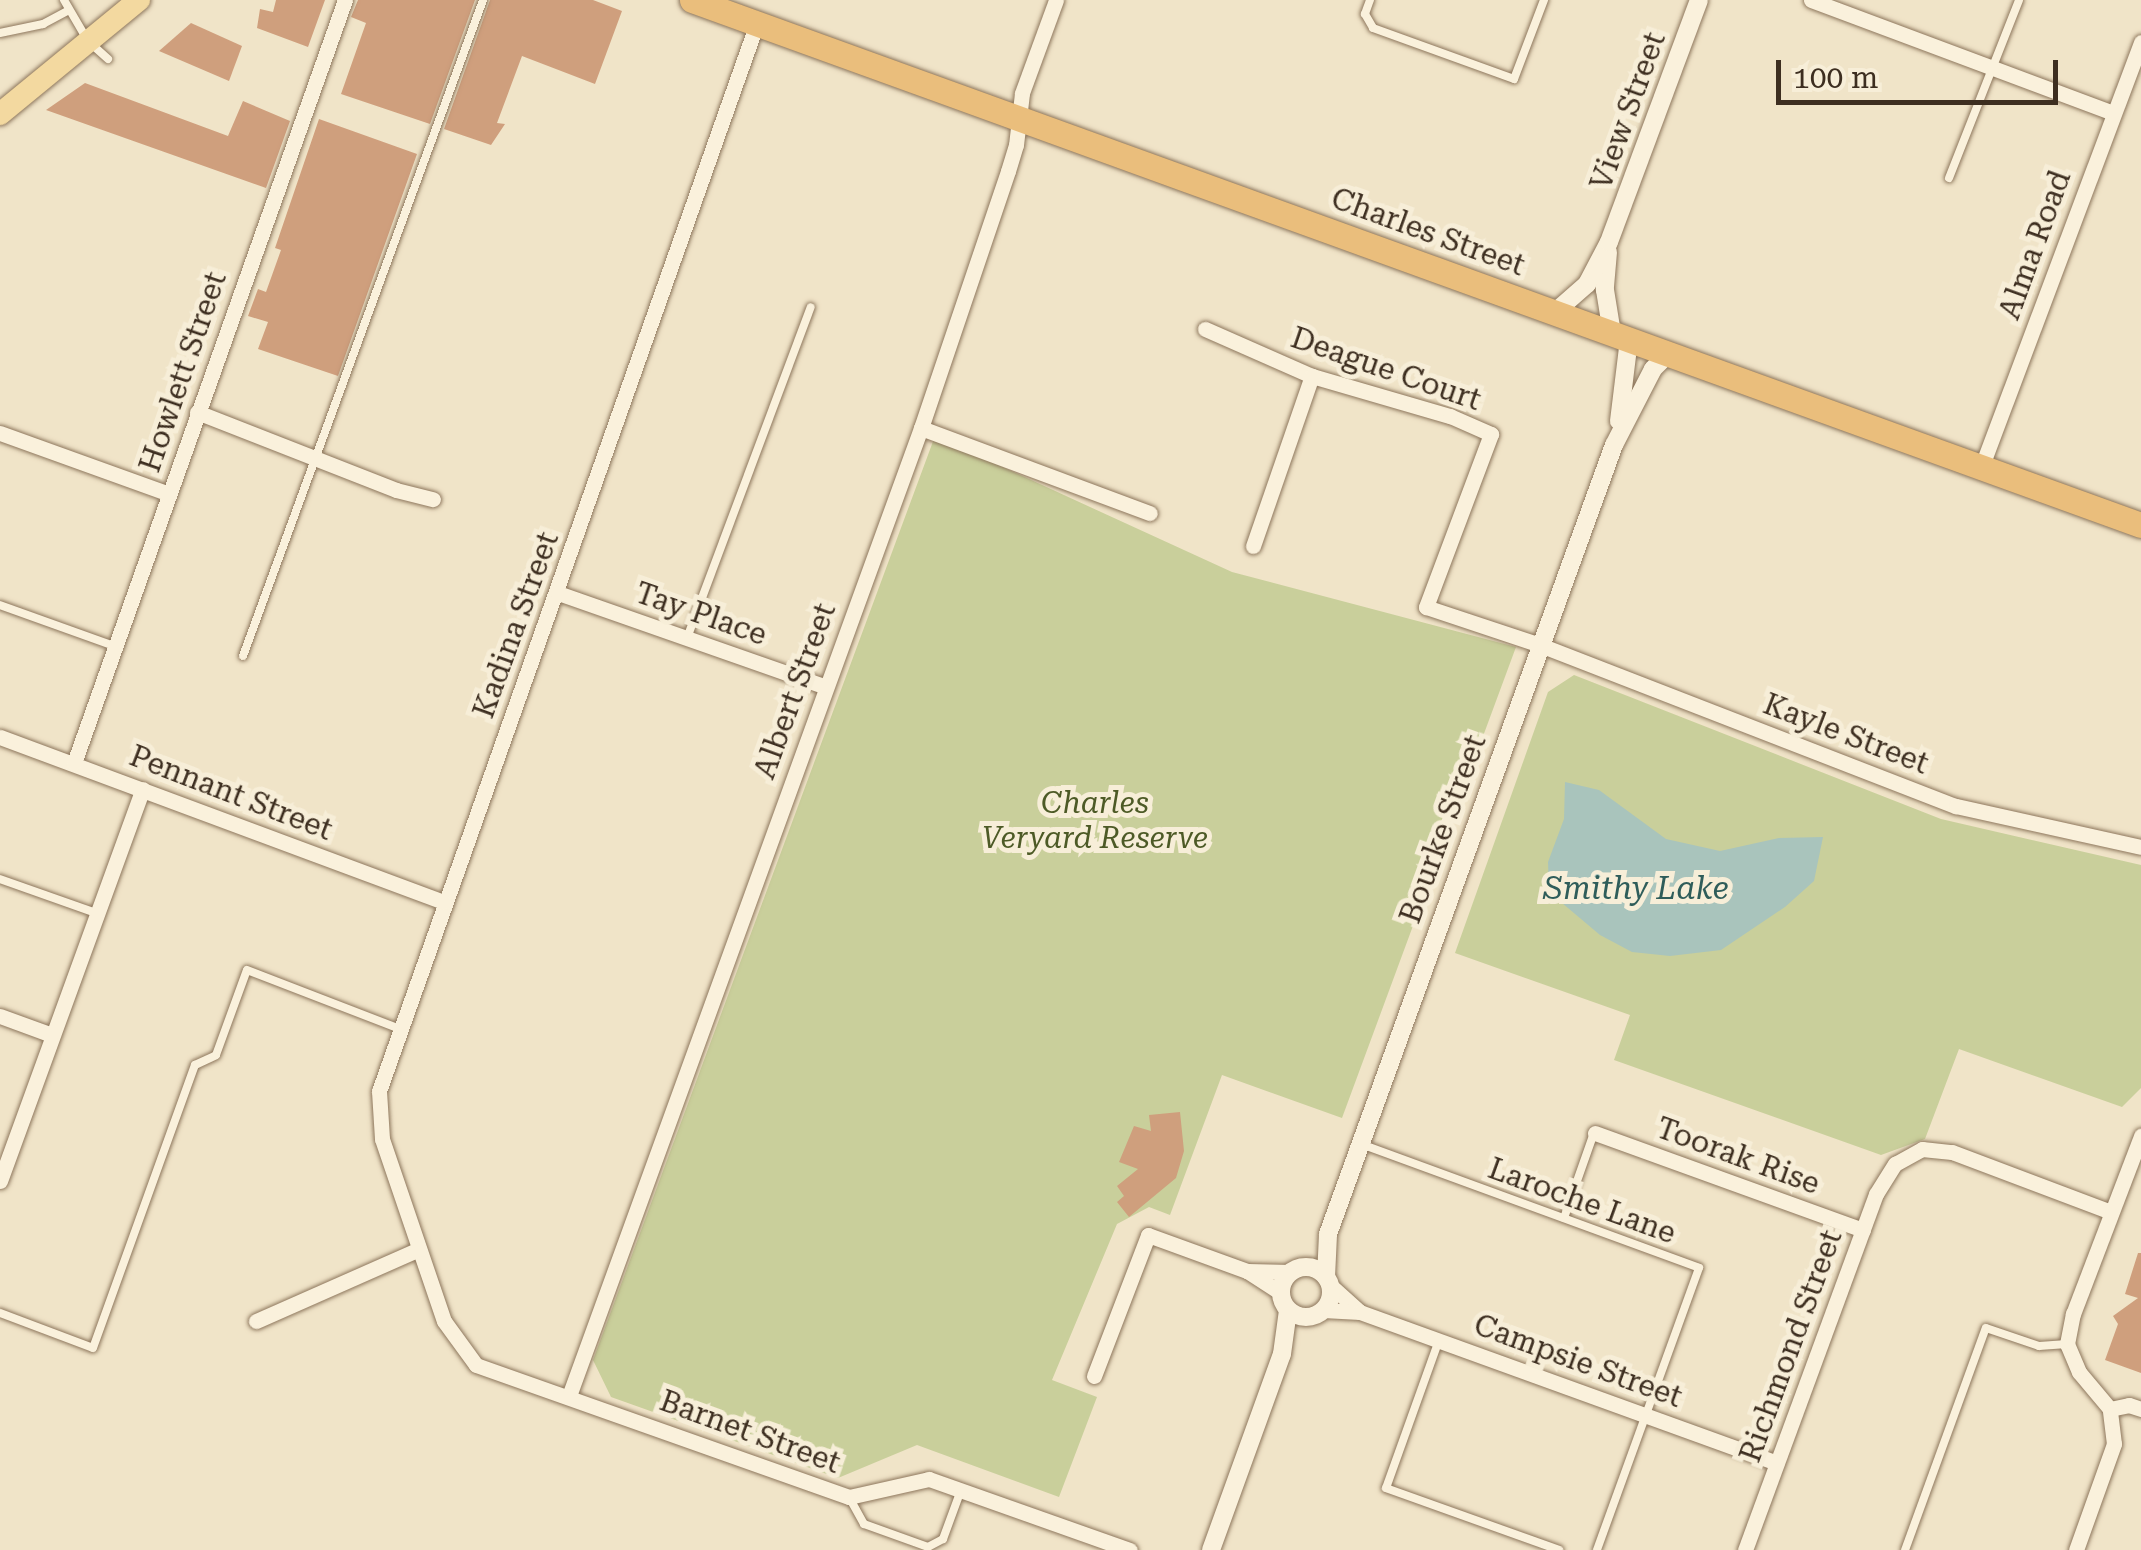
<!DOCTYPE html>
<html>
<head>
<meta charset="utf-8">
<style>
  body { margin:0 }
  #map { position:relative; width:2141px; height:1550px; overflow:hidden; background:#f0e4c8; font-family:"Roboto Serif",serif }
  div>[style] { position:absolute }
  .green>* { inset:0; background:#c9cf9b }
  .water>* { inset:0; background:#a9c4bc }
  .building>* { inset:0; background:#cf9f7d }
  .roads { filter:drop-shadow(0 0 2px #8d765c) drop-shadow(0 0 2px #8d765c) }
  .service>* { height:8px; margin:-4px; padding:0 4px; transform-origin:4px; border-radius:4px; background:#faf1dc }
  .minor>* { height:15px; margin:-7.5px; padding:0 7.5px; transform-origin:7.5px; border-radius:7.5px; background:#faf1dc }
  .tertiary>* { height:18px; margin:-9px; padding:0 9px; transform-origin:9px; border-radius:9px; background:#faf1dc }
  .tertiary>.ring { margin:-9px; padding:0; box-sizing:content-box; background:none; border:18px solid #faf1dc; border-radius:50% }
  .primary>* { height:22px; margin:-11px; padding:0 11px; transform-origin:11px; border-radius:11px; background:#f3d9a0 }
  .trunk>* { height:25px; margin:-12.5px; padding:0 12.5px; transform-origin:12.5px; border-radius:12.5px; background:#eabe7c }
  span { translate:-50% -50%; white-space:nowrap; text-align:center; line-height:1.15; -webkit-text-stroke:10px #f7eed8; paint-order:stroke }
  .street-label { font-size:30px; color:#3d2e20 }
  .park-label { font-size:30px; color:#4d5a26; font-style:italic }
  .water-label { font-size:32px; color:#2f5d5a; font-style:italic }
  .scale { position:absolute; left:1776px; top:60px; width:282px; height:45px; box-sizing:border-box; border:5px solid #3d2e20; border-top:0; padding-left:12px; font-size:30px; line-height:35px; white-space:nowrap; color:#3d2e20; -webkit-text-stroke:8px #f7eed8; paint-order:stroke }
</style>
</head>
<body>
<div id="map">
  <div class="green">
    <i style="clip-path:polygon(935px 436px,1232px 572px,1516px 647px,1342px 1118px,1222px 1075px,1170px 1215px,1149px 1207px,1117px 1224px,1052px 1380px,1097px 1397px,1059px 1497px,917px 1445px,838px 1478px,611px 1397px,593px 1360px)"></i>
    <i style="clip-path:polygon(1574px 675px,1941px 819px,2141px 865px,2141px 1088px,2122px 1107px,1959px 1049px,1925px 1139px,1881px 1155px,1614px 1060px,1630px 1015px,1455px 953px,1548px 692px)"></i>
  </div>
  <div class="water">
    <i style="clip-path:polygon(1565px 782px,1599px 790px,1666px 839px,1720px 851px,1779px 838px,1823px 837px,1814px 881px,1785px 907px,1721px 950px,1670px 956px,1632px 952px,1600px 935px,1549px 892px,1548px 862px,1564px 819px)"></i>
  </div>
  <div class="building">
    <i style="clip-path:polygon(276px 0,325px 0,308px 47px,257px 28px,260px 9px,273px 12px)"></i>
    <i style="clip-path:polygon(358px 0,475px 0,430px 124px,341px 94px,366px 23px,351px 17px)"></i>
    <i style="clip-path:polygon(490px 0,593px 0,622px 11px,595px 84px,522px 56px,497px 123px,505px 124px,491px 145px,444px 129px)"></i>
    <i style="clip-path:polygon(191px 23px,242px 46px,229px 81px,159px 51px)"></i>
    <i style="clip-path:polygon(85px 83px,228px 136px,243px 101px,290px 121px,266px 188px,46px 110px)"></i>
    <i style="clip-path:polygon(319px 119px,417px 154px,338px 376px,258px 349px,268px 322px,248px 316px,258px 289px,266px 292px,281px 250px,275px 248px)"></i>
    <i style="clip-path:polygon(1180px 1112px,1184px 1151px,1176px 1178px,1129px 1217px,1117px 1202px,1124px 1196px,1117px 1186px,1138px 1169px,1119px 1162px,1134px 1126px,1151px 1131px,1149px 1115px)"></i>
    <i style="clip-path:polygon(2138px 1253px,2141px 1253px,2141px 1373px,2105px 1360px,2118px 1324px,2113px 1316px,2138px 1298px,2125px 1294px)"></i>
  </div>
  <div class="roads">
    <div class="service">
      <i style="left:64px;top:0;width:48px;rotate:59.7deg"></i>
      <i style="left:88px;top:41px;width:27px;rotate:42deg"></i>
      <i style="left:1370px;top:0;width:15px;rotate:110deg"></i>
      <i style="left:1365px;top:14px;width:16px;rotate:60deg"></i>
      <i style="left:1373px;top:28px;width:150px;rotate:19.9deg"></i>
      <i style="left:1514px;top:79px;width:85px;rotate:-69.2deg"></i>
      <i style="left:0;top:33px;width:44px;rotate:-11.8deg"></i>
      <i style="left:43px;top:24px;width:27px;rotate:-28deg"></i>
      <i style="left:1949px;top:178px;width:191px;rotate:-68.5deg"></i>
      <i style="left:0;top:605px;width:121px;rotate:19.8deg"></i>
      <i style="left:687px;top:638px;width:353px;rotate:-69.5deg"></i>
      <i style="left:243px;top:656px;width:699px;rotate:-69.9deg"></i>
      <i style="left:0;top:879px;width:105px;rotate:19.5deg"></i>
      <i style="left:1361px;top:1144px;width:360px;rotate:20.1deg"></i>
      <i style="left:1699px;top:1268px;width:300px;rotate:109.9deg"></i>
      <i style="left:1564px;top:1218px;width:90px;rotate:-70.6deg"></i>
      <i style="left:0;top:1313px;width:99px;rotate:20.6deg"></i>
      <i style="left:93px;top:1348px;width:301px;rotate:-70.2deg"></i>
      <i style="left:195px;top:1065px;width:23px;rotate:-25deg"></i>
      <i style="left:216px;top:1055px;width:90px;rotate:-70deg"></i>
      <i style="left:247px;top:970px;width:164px;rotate:21.1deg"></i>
      <i style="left:1439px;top:1340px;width:157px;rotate:109.7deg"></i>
      <i style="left:1386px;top:1488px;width:184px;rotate:19.7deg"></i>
      <i style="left:849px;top:1497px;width:31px;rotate:61deg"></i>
      <i style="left:864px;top:1524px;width:68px;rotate:19.8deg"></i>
      <i style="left:928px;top:1547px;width:17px;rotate:-28deg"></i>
      <i style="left:943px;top:1539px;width:52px;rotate:-69.8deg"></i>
      <i style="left:1905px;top:1550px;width:236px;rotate:-70deg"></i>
      <i style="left:1986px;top:1328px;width:56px;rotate:18.8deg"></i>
      <i style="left:2039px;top:1346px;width:28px;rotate:-4deg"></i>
    </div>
    <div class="minor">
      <i style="left:1811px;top:0;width:322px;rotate:20.5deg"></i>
      <i style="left:757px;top:23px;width:1133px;rotate:109.49deg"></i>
      <i style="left:379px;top:1091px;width:48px;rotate:86.4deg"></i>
      <i style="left:382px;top:1139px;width:192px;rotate:71.2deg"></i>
      <i style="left:444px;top:1321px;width:54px;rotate:54deg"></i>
      <i style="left:476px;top:1365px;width:396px;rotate:19.5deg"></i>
      <i style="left:849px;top:1497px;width:82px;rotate:-12.7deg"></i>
      <i style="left:929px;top:1479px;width:213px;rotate:19.5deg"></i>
      <i style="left:1205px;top:329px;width:117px;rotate:23.7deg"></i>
      <i style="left:1312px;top:376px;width:144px;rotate:16.2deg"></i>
      <i style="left:1450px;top:416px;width:45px;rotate:23.7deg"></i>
      <i style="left:1491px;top:434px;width:185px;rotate:110.6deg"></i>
      <i style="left:1426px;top:607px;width:120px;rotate:18.4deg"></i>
      <i style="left:1540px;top:645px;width:446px;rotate:21.2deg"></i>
      <i style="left:1956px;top:806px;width:189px;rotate:12.5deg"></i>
      <i style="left:197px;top:412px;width:214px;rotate:21.4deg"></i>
      <i style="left:396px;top:490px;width:38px;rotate:14deg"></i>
      <i style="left:921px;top:428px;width:244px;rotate:20.4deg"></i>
      <i style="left:0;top:433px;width:180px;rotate:19.8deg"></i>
      <i style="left:1981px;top:468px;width:455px;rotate:-69.4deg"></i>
      <i style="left:1253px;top:546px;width:180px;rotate:-70.9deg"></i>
      <i style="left:558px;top:593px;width:284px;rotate:19.3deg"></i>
      <i style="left:0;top:737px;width:473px;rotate:20.4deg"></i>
      <i style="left:74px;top:763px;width:810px;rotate:-70.45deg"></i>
      <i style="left:0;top:1016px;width:55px;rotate:20.1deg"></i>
      <i style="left:1595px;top:1133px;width:285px;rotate:19.9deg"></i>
      <i style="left:0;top:1181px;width:417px;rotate:-70deg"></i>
      <i style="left:1247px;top:1271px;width:44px;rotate:1.3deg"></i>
      <i style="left:1330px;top:1285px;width:40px;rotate:42deg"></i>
      <i style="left:1323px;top:1310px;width:37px;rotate:3deg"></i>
      <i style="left:1360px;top:1312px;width:443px;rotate:19.9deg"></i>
      <i style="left:256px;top:1321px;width:178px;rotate:-23.8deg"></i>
      <i style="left:1094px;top:1376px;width:151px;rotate:-69deg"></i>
      <i style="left:1148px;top:1235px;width:105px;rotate:20deg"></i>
      <i style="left:1247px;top:1271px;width:40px;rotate:32.9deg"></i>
      <i style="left:569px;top:1396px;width:1030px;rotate:-70.02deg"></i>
      <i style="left:921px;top:428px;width:271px;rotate:-71.3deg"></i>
      <i style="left:1008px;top:171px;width:27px;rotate:-73deg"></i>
      <i style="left:1016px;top:145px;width:52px;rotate:-83.4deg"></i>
      <i style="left:1022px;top:93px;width:99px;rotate:-69.9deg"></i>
      <i style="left:2110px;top:1409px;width:19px;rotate:-12deg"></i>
      <i style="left:2129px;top:1405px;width:13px;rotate:18deg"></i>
      <i style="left:1745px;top:1550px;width:379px;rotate:-69.8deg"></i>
      <i style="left:1876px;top:1194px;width:36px;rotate:-58deg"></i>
      <i style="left:1895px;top:1164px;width:31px;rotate:-29deg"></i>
      <i style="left:1922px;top:1149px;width:30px;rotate:6deg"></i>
      <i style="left:1952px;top:1152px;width:170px;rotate:20.7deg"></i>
      <i style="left:2076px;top:1550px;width:113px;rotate:-70.3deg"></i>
      <i style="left:2114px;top:1444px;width:35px;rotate:-97deg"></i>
      <i style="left:2110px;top:1409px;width:48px;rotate:-130deg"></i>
      <i style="left:2079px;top:1372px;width:30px;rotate:-113deg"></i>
      <i style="left:2067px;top:1344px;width:31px;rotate:-79deg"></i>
      <i style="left:2073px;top:1314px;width:191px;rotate:-69.1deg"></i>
    </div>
    <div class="tertiary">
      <i style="left:1608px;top:252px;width:38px;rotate:95deg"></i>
      <i style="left:1605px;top:290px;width:44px;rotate:80.8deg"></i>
      <i style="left:1554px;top:313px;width:44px;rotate:-41.3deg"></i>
      <i style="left:1587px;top:284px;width:47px;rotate:-62.4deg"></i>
      <i style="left:1609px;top:242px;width:258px;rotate:-69.6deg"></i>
      <i style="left:1619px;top:421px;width:83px;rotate:-83deg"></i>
      <i class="ring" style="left:1281px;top:1267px;width:32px;height:32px"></i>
      <i style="left:1326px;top:1277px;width:43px;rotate:-87.3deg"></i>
      <i style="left:1328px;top:1234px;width:839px;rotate:-70.08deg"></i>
      <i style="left:1614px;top:445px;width:85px;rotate:-62.8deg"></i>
      <i style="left:1653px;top:369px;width:23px;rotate:-45deg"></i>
      <i style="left:1211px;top:1550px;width:208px;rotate:-70.1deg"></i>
      <i style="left:1282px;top:1354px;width:44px;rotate:-82.2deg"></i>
    </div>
    <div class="primary">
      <i style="left:0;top:114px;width:180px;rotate:-39.4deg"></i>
    </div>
    <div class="trunk">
      <i style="left:692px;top:0;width:1541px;rotate:19.92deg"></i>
    </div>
  </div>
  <div class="street-label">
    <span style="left:1628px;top:111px;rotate:-70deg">View Street</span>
    <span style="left:1428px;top:232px;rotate:20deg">Charles Street</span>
    <span style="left:2035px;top:245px;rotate:-70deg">Alma Road</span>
    <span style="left:1386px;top:369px;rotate:19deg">Deague Court</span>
    <span style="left:183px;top:372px;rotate:-71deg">Howlett Street</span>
    <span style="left:701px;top:614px;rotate:19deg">Tay Place</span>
    <span style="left:516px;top:625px;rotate:-70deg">Kadina Street</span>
    <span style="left:795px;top:691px;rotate:-70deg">Albert Street</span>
    <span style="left:1846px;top:734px;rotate:21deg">Kayle Street</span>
    <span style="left:231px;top:793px;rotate:21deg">Pennant Street</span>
    <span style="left:1443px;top:829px;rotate:-70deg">Bourke Street</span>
    <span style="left:1738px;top:1156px;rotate:20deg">Toorak Rise</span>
    <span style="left:1582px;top:1201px;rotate:20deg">Laroche Lane</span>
    <span style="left:1791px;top:1346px;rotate:-70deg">Richmond Street</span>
    <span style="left:1578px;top:1361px;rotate:20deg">Campsie Street</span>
    <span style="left:750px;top:1432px;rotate:20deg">Barnet Street</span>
  </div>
  <div class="park-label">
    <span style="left:1095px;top:820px">Charles<br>Veryard Reserve</span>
  </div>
  <div class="water-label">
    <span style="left:1636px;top:888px">Smithy Lake</span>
  </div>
  <div class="scale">100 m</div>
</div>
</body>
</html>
